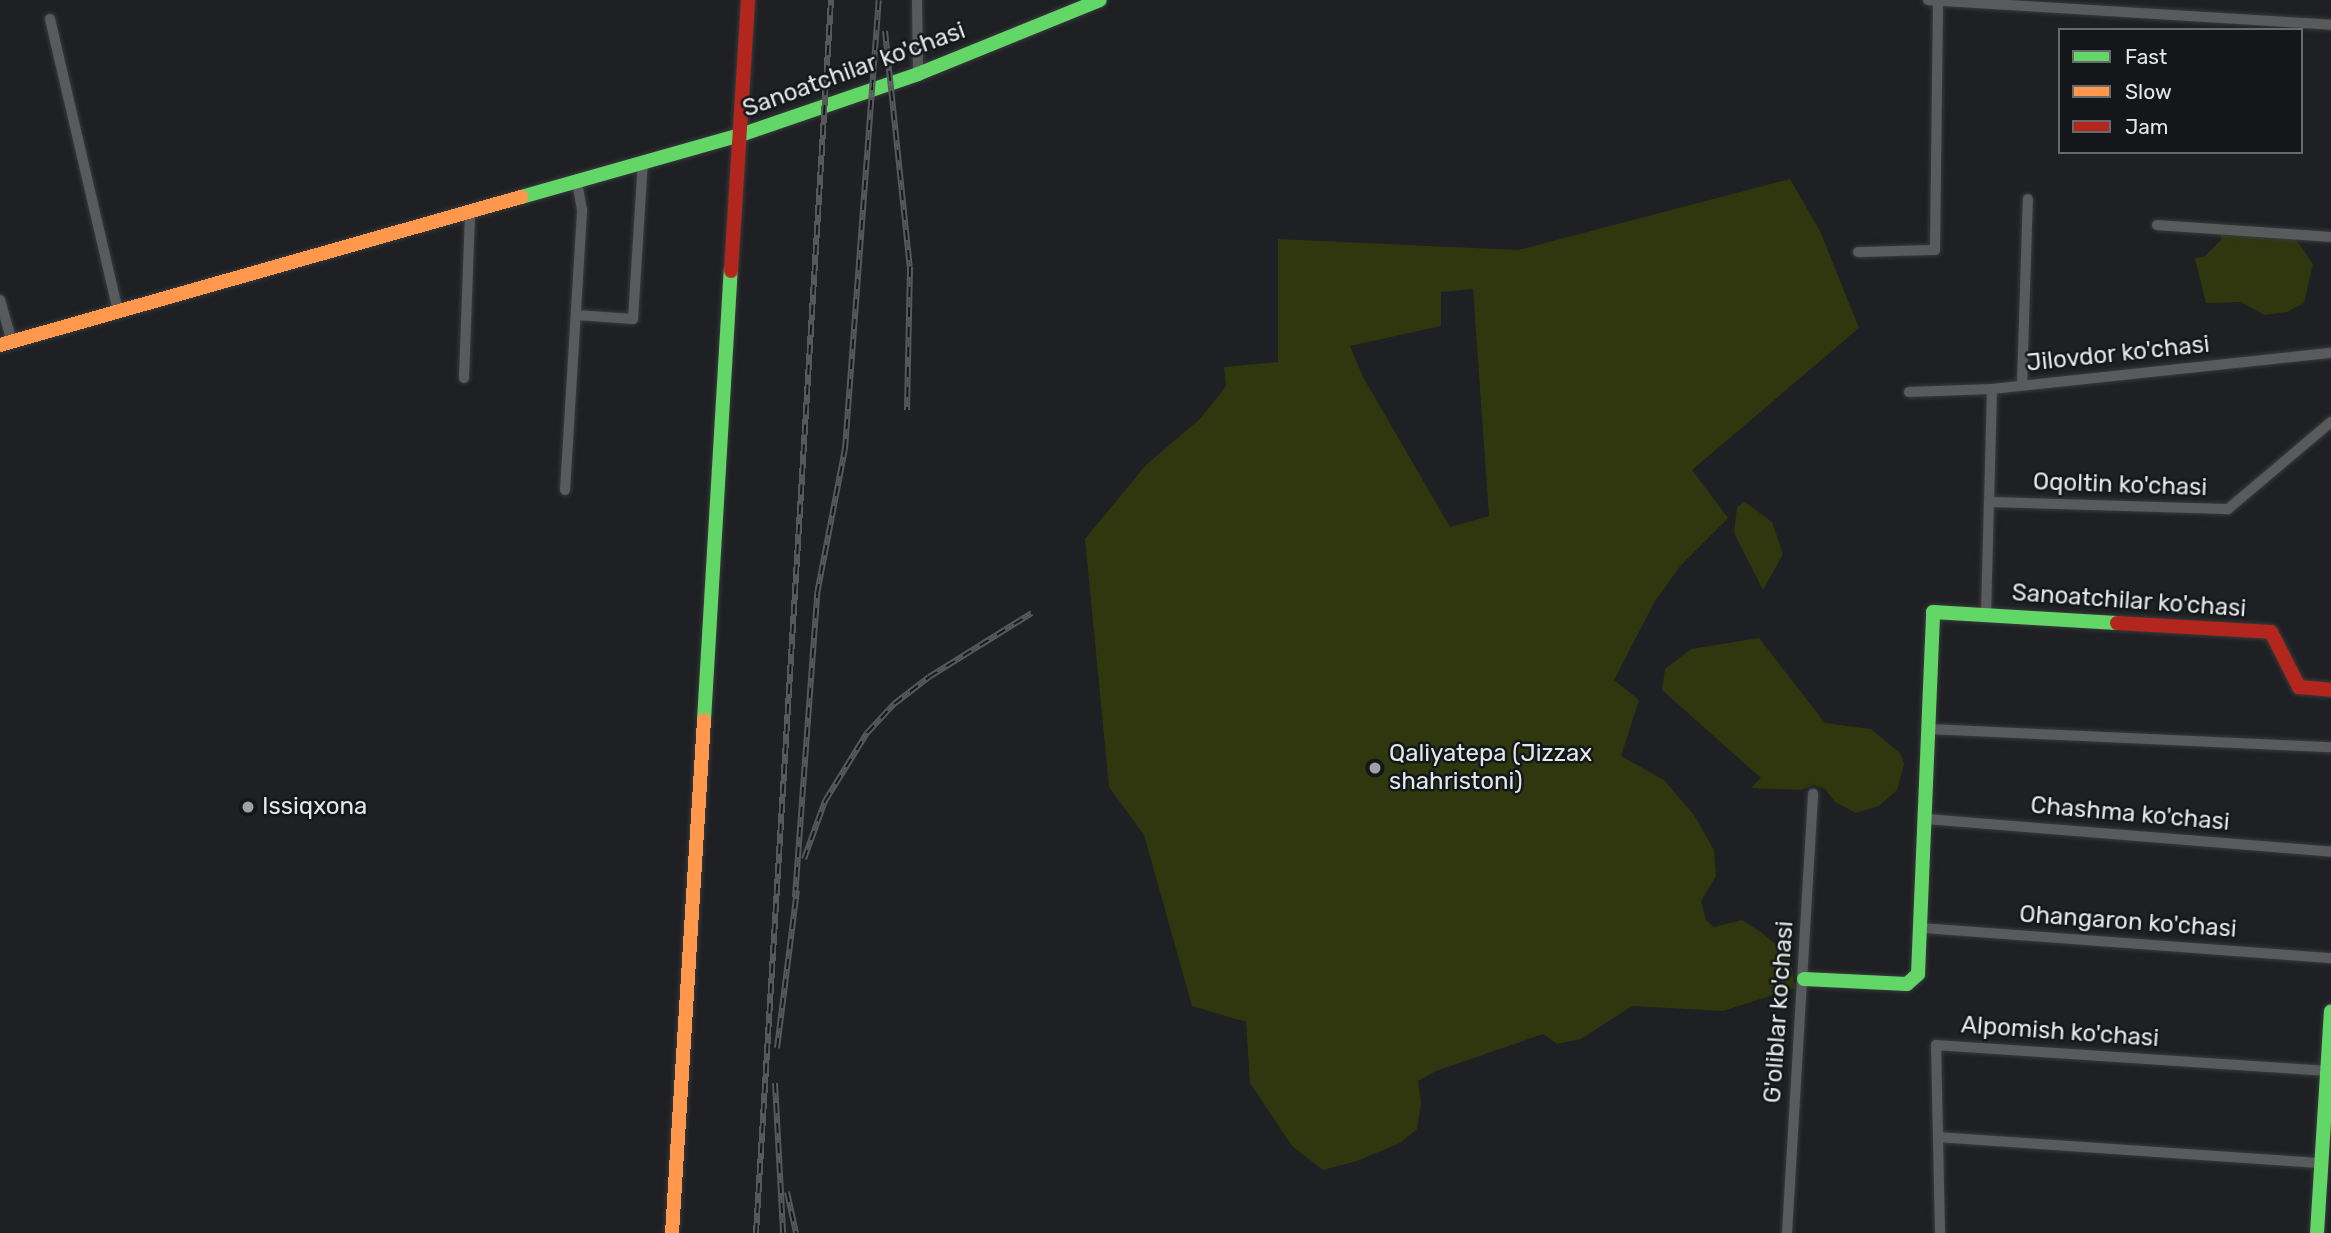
<!DOCTYPE html>
<html>
<head>
<meta charset="utf-8">
<style>
  body { margin:0 }
  #map { position:relative; width:2331px; height:1233px; overflow:hidden; background:#1e2023; font-family:Rubik,sans-serif }
  div>[style] { position:absolute }
  .green>* { inset:0; background:#30360d }
  .roads { filter:drop-shadow(0 0 2px #383a3c) drop-shadow(0 0 2px #383a3c) }
  .street>* { height:10px; margin:-5px; padding:0 5px; transform-origin:5px; border-radius:5px; background:#595a5b }
  .fast>* { height:14px; margin:-7px; padding:0 7px; transform-origin:7px; border-radius:7px; background:#63d668 }
  .slow>* { height:14px; margin:-7px; padding:0 7px; transform-origin:7px; border-radius:7px; background:#ff974d }
  .jam>* { height:14px; margin:-7px; padding:0 7px; transform-origin:7px; border-radius:7px; background:#b3261e }
  .rail>* { height:6px; margin-top:-3px; transform-origin:0; background:repeating-linear-gradient(90deg,#14171a 0 10px,#57585a 0 20px); box-sizing:border-box; border-block:2px solid #57585a }
  .dots>* { width:19px; height:19px; translate:-50% -50%; box-sizing:border-box; border:4px solid #14171a; border-radius:50% }
  span { translate:-50% -50%; white-space:nowrap; text-align:center; line-height:1.15; -webkit-text-stroke:5px #14171a; paint-order:stroke }
  .street-label { font-size:24px; color:#e4e7e9 }
  .poi-label { font-size:24px; color:#e4e7e9 }
  .left { translate:0 -50%; text-align:left }
  .legend { position:absolute; left:2058px; top:28px; width:245px; height:126px; box-sizing:border-box; background:#14171a; border:2px solid #676a6d; margin:0; padding:9px 12px; list-style:none; font-size:21px; color:#e4e7e9 }
  .legend li { display:flex; align-items:center; gap:14px; height:35px }
  .legend b { width:35px; border:2px solid #676a6d }
</style>
</head>
<body>
<div id="map">
  <div class="green">
    <i style="clip-path:polygon(evenodd,1790px 179px,1820px 231px,1859px 328px,1692px 470px,1728px 518px,1681px 565px,1655px 601px,1614px 680px,1639px 700px,1621px 756px,1664px 780px,1694px 815px,1714px 850px,1716px 876px,1701px 901px,1706px 920px,1714px 927px,1742px 920px,1761px 932px,1790px 956px,1795px 988px,1723px 1011px,1632px 1006px,1581px 1039px,1557px 1044px,1543px 1034px,1436px 1071px,1418px 1081px,1421px 1103px,1417px 1129px,1400px 1143px,1357px 1161px,1323px 1170px,1292px 1146px,1250px 1083px,1246px 1022px,1192px 1006px,1144px 835px,1109px 787px,1085px 539px,1146px 465px,1201px 418px,1226px 386px,1224px 367px,1278px 362px,1278px 239px,1518px 250px,1790px 179px,1473px 289px,1489px 516px,1450px 527px,1363px 377px,1350px 346px,1441px 326px,1441px 292px,1473px 289px)"></i>
    <i style="clip-path:polygon(2221px 234px,2295px 238px,2313px 264px,2304px 303px,2287px 312px,2264px 315px,2241px 302px,2206px 303px,2195px 258px,2204px 257px,2221px 240px)"></i>
    <i style="clip-path:polygon(1745px 502px,1772px 522px,1783px 554px,1763px 590px,1734px 533px,1737px 507px)"></i>
    <i style="clip-path:polygon(1759px 638px,1825px 723px,1871px 729px,1900px 753px,1904px 764px,1897px 790px,1879px 806px,1856px 813px,1835px 802px,1825px 789px,1814px 785px,1801px 790px,1751px 788px,1761px 778px,1662px 690px,1665px 669px,1691px 649px)"></i>
  </div>
  <div class="roads">
    <div class="street">
      <i style="left:917px;top:0;width:74px;rotate:89.2deg"></i>
      <i style="left:1928px;top:0;width:404px;rotate:3.5deg"></i>
      <i style="left:50px;top:19px;width:300px;rotate:76.9deg"></i>
      <i style="left:2157px;top:225px;width:174px;rotate:3.9deg"></i>
      <i style="left:1858px;top:252px;width:77px;rotate:-1.5deg"></i>
      <i style="left:1935px;top:250px;width:249px;rotate:-89.3deg"></i>
      <i style="left:0;top:300px;width:44px;rotate:74.1deg"></i>
      <i style="left:576px;top:315px;width:57px;rotate:4deg"></i>
      <i style="left:633px;top:319px;width:157px;rotate:-86.4deg"></i>
      <i style="left:464px;top:378px;width:167px;rotate:-87.9deg"></i>
      <i style="left:2022px;top:385px;width:186px;rotate:-88.2deg"></i>
      <i style="left:1992px;top:389px;width:113px;rotate:91.5deg"></i>
      <i style="left:1989px;top:502px;width:239px;rotate:1.7deg"></i>
      <i style="left:2228px;top:509px;width:135px;rotate:-40.2deg"></i>
      <i style="left:1909px;top:392px;width:83px;rotate:-2.1deg"></i>
      <i style="left:1992px;top:389px;width:341px;rotate:-6.1deg"></i>
      <i style="left:565px;top:490px;width:281px;rotate:-86.5deg"></i>
      <i style="left:582px;top:210px;width:29px;rotate:-100deg"></i>
      <i style="left:1986px;top:615px;width:113px;rotate:-88.5deg"></i>
      <i style="left:1928px;top:729px;width:403px;rotate:2.6deg"></i>
      <i style="left:1925px;top:819px;width:407px;rotate:4.6deg"></i>
      <i style="left:1922px;top:928px;width:410px;rotate:4.2deg"></i>
      <i style="left:1938px;top:1137px;width:384px;rotate:3.9deg"></i>
      <i style="left:1787px;top:1233px;width:440px;rotate:-86.6deg"></i>
      <i style="left:1940px;top:1233px;width:188px;rotate:-91.2deg"></i>
      <i style="left:1936px;top:1045px;width:392px;rotate:3.8deg"></i>
    </div>
    <div class="fast">
      <i style="left:521px;top:197px;width:228px;rotate:-15.8deg"></i>
      <i style="left:740px;top:135px;width:188px;rotate:-18.9deg"></i>
      <i style="left:918px;top:74px;width:196px;rotate:-22.1deg"></i>
      <i style="left:704px;top:720px;width:450px;rotate:-86.6deg"></i>
      <i style="left:1804px;top:979px;width:103px;rotate:2.8deg"></i>
      <i style="left:1907px;top:984px;width:15px;rotate:-42deg"></i>
      <i style="left:1918px;top:974px;width:362px;rotate:-87.6deg"></i>
      <i style="left:1933px;top:612px;width:184px;rotate:3.4deg"></i>
      <i style="left:2317px;top:1233px;width:222px;rotate:-86.4deg"></i>
    </div>
    <div class="slow">
      <i style="left:0;top:345px;width:542px;rotate:-15.86deg"></i>
      <i style="left:672px;top:1233px;width:514px;rotate:-86.43deg"></i>
    </div>
    <div class="jam">
      <i style="left:731px;top:271px;width:272px;rotate:-86.4deg"></i>
      <i style="left:2117px;top:623px;width:154px;rotate:3.3deg"></i>
      <i style="left:2271px;top:632px;width:62px;rotate:63deg"></i>
      <i style="left:2299px;top:687px;width:32px;rotate:5deg"></i>
    </div>
  </div>
  <div class="rail">
    <i style="left:885px;top:31px;width:237px;rotate:84deg"></i>
    <i style="left:910px;top:267px;width:143px;rotate:91.2deg"></i>
    <i style="left:804px;top:859px;width:62px;rotate:-70.1deg"></i>
    <i style="left:825px;top:801px;width:80px;rotate:-58.3deg"></i>
    <i style="left:867px;top:733px;width:40px;rotate:-47deg"></i>
    <i style="left:894px;top:704px;width:44px;rotate:-37.6deg"></i>
    <i style="left:929px;top:677px;width:121px;rotate:-31.9deg"></i>
    <i style="left:795px;top:897px;width:304px;rotate:-85.8deg"></i>
    <i style="left:817px;top:594px;width:148px;rotate:-79.1deg"></i>
    <i style="left:845px;top:449px;width:450px;rotate:-85.7deg"></i>
    <i style="left:777px;top:1048px;width:159px;rotate:-82.8deg"></i>
    <i style="left:775px;top:1083px;width:150px;rotate:86.9deg"></i>
    <i style="left:787px;top:1192px;width:42px;rotate:77.6deg"></i>
    <i style="left:756px;top:1233px;width:1235px;rotate:-86.52deg"></i>
  </div>
  <div class="dots">
    <i style="left:1375px;top:768px;background:#9fa1a4"></i>
    <i style="left:248px;top:807px;background:#9fa1a4"></i>
  </div>
  <div class="street-label">
    <span style="left:854px;top:70px;rotate:-20deg">Sanoatchilar ko'chasi</span>
    <span style="left:2118px;top:354px;rotate:-6deg">Jilovdor ko'chasi</span>
    <span style="left:2120px;top:485px;rotate:2deg">Oqoltin ko'chasi</span>
    <span style="left:2129px;top:601px;rotate:4deg">Sanoatchilar ko'chasi</span>
    <span style="left:2130px;top:814px;rotate:5deg">Chashma ko'chasi</span>
    <span style="left:2128px;top:922px;rotate:4deg">Ohangaron ko'chasi</span>
    <span style="left:1779px;top:1012px;rotate:-86deg">G'oliblar ko'chasi</span>
    <span style="left:2060px;top:1032px;rotate:4deg">Alpomish ko'chasi</span>
  </div>
  <div class="poi-label">
    <span class="left" style="left:1389px;top:768px">Qaliyatepa (Jizzax<br>shahristoni)</span>
    <span class="left" style="left:262px;top:807px">Issiqxona</span>
  </div>
  <ul class="legend">
  <li><b style="height:9px;background:#63d668"></b>Fast</li>
  <li><b style="height:9px;background:#ff974d"></b>Slow</li>
  <li><b style="height:9px;background:#b3261e"></b>Jam</li>
  </ul>
</div>
</body>
</html>
